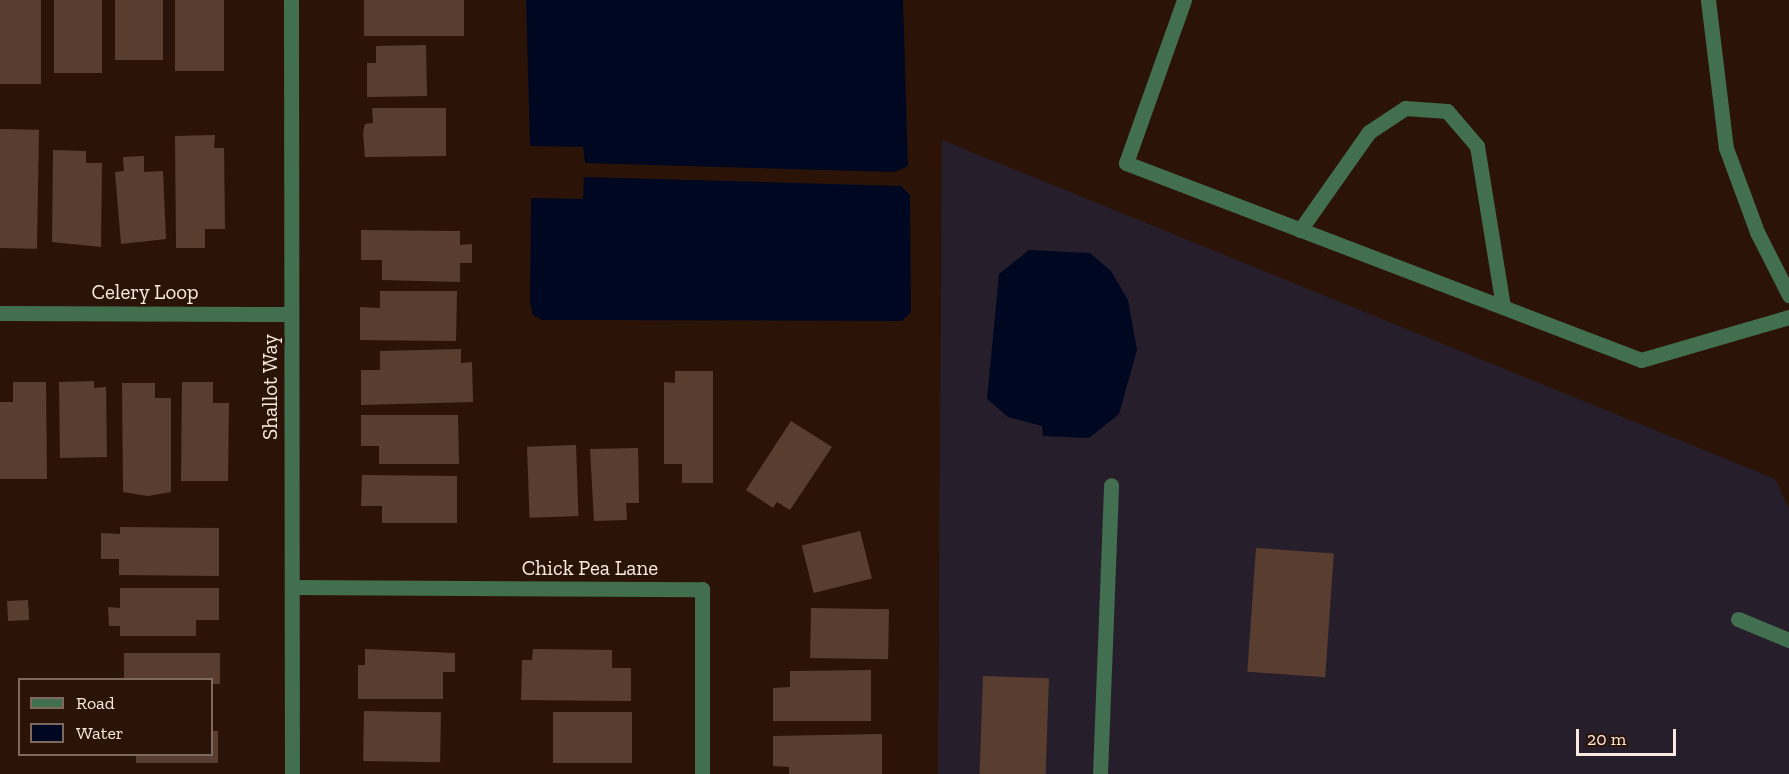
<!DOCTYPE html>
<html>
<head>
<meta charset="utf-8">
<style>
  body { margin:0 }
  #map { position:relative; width:1789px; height:774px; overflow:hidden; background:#2b1407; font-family:"Zilla Slab",serif }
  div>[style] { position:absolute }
  .industrial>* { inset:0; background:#271e2c }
  .water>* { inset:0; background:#000821 }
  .building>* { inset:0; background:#593e30; transform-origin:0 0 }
  .lane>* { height:15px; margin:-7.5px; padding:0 7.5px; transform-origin:7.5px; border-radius:7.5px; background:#416f50 }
  .street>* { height:15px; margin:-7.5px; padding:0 7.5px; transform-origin:7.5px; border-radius:7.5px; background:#416f50 }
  span { translate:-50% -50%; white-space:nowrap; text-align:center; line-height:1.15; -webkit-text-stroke:5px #2b1407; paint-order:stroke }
  .street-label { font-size:21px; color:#fae9e0 }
  .legend { position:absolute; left:18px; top:678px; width:195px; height:78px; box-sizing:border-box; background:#2b1407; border:2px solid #7e695e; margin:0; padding:8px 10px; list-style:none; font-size:18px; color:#fae9e0 }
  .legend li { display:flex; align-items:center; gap:12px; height:30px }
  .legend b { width:30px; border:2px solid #7e695e }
  .scale { position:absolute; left:1576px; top:729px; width:100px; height:27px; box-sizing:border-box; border:3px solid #fae9e0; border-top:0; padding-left:8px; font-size:18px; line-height:21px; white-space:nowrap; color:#fae9e0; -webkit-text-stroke:4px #2b1407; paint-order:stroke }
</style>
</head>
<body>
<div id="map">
  <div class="industrial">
    <i style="clip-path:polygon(942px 140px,1775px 479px,1789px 508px,1789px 774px,938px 774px)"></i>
  </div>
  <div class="water">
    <i style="clip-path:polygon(526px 0,903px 0,908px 166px,895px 172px,585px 163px,583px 147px,530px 146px)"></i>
    <i style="clip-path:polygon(584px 177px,901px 186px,910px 195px,911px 312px,902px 321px,542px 320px,533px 315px,530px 302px,531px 198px,583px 199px)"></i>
    <i style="clip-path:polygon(1029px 250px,1090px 253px,1111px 271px,1128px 300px,1137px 350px,1119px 414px,1089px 438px,1043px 436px,1042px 426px,1008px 417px,987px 399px,999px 274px)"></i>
  </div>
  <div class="building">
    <i style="left:0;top:0;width:41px;height:84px"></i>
    <i style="left:54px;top:0;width:48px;height:73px"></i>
    <i style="left:115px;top:0;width:48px;height:60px"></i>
    <i style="left:175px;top:0;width:49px;height:71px"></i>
    <i style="left:364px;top:0;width:100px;height:36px"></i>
    <i style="clip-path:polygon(426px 45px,427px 96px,367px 97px,367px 63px,376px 63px,376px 46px)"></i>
    <i style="clip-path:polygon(372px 108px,446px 108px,446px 156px,365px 157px,363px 133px,365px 124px,373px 123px)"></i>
    <i style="left:0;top:129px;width:39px;height:119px;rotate:1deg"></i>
    <i style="clip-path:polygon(215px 135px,214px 148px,224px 148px,225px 229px,205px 229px,205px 248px,176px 248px,175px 136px)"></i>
    <i style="clip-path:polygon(53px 150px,86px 151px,86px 163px,102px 163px,101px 247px,52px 242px)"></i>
    <i style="clip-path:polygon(144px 156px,144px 172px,163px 171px,166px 239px,121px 244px,115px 172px,124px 171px,123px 157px)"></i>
    <i style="clip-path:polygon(361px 230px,460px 231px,460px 245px,472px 244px,472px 263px,460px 263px,460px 282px,382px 280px,382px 260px,361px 260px)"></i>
    <i style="clip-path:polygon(380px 291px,457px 291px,456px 341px,360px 340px,360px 307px,380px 308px)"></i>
    <i style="clip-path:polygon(461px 349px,461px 363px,472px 362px,473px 402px,361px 405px,361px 370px,380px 370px,380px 351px)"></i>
    <i style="clip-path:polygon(675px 371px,713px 371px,713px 483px,682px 483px,682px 464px,664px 464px,664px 382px,675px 383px)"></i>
    <i style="clip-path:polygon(94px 381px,94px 388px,106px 387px,107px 457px,60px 458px,59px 382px)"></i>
    <i style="clip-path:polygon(13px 382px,46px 382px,47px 479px,0 479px,0 402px,13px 402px)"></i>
    <i style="clip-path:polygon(182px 382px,213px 382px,213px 403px,229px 403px,228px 481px,181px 481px)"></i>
    <i style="clip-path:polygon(122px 383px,155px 383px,155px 398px,171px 398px,171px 492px,148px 496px,123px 492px)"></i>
    <i style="clip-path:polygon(361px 415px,458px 415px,459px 464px,379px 464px,379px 446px,361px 446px)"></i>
    <i style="clip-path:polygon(791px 421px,832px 447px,790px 510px,777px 502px,773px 508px,746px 490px)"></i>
    <i style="left:576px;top:445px;width:71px;height:49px;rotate:88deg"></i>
    <i style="clip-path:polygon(638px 448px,639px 503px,626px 503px,627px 520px,594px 521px,590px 449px)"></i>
    <i style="clip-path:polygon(362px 475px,457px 476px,457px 523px,382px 523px,382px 506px,361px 506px)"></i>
    <i style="clip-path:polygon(120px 527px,219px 528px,219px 576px,119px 575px,119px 559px,101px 559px,101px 533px,120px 534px)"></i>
    <i style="left:860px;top:531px;width:49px;height:60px;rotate:76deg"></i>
    <i style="left:1256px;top:548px;width:78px;height:124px;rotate:4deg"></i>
    <i style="clip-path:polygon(120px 588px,219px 588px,219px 620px,196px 620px,196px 636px,120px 636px,120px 626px,109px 626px,108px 607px,120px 608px)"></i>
    <i style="left:28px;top:600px;width:20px;height:21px;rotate:87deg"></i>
    <i style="left:811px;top:608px;width:78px;height:50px;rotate:1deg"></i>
    <i style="clip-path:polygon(365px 649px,455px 653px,455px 672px,443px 672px,443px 699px,358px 699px,358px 665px,365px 665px)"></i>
    <i style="clip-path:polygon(533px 649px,612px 650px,612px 668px,631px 668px,631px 701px,521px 700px,522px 660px,532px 660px)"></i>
    <i style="clip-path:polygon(124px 653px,220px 653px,220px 684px,212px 684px,212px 680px,124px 680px)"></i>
    <i style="clip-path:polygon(871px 670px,871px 721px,773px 721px,773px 688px,790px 687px,790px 671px)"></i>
    <i style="left:983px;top:676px;width:66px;height:98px;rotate:2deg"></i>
    <i style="left:364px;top:711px;width:77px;height:50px;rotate:1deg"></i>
    <i style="left:553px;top:712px;width:79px;height:51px"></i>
    <i style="clip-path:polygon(212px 731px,218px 731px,218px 763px,136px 763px,136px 754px,212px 754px)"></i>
    <i style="clip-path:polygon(882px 734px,882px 774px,789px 774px,789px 767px,773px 766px,773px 736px)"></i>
  </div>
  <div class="lane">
    <i style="left:1184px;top:0;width:173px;rotate:109.6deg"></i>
    <i style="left:1126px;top:163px;width:551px;rotate:20.93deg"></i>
    <i style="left:1641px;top:360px;width:154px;rotate:-16.2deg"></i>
    <i style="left:1708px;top:0;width:149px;rotate:83.1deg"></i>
    <i style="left:1726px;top:148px;width:90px;rotate:69.7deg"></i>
    <i style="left:1757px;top:232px;width:71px;rotate:63.1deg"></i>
    <i style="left:1300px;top:230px;width:120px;rotate:-54.9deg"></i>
    <i style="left:1369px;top:132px;width:43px;rotate:-33.7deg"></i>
    <i style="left:1405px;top:108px;width:42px;rotate:4.1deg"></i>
    <i style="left:1447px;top:111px;width:46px;rotate:49.4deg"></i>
    <i style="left:1477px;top:146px;width:163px;rotate:80.8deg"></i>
    <i style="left:1100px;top:774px;width:289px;rotate:-87.8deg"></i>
  </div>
  <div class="street">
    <i style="left:291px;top:0;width:774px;rotate:89.93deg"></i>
    <i style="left:0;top:313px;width:291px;rotate:0.2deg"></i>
    <i style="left:292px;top:587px;width:410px;rotate:0.3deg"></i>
    <i style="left:702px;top:589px;width:185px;rotate:90deg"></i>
    <i style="left:1738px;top:619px;width:55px;rotate:22.4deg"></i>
  </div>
  <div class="street-label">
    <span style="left:145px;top:292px">Celery Loop</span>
    <span style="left:270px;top:387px;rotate:-90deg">Shallot Way</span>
    <span style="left:590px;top:568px">Chick Pea Lane</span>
  </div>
  <ul class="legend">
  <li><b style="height:8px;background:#416f50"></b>Road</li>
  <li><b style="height:16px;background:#000821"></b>Water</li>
  </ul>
  <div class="scale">20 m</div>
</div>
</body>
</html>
